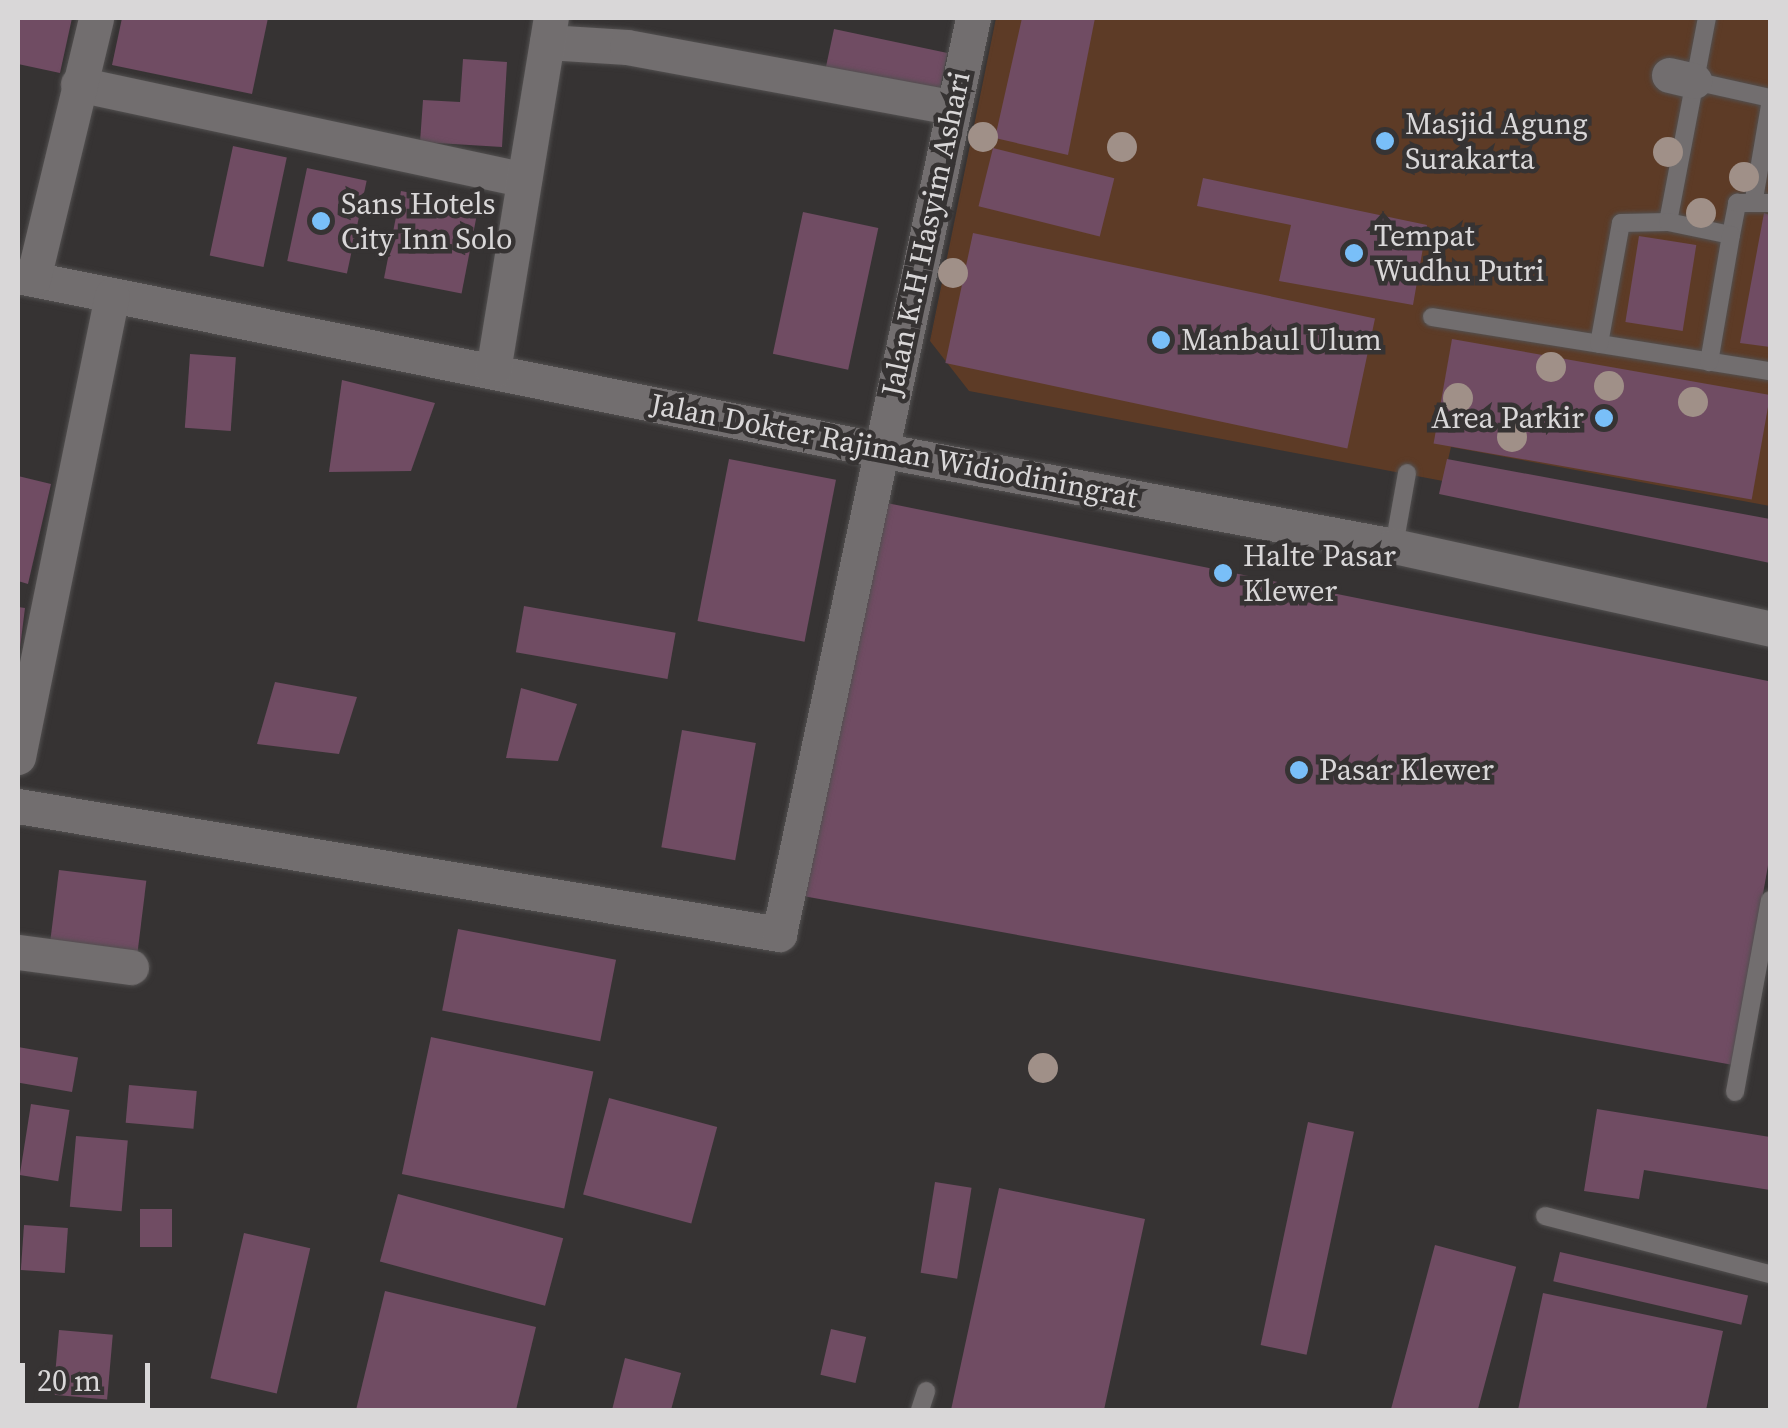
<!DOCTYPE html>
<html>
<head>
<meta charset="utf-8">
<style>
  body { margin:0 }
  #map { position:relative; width:1788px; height:1428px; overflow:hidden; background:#363333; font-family:"Source Serif 4",serif }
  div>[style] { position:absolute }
  .green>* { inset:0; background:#5d3b26 }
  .building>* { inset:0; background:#704c63; transform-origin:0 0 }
  .roads { filter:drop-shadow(0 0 2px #525050) drop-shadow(0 0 2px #525050) }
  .lane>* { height:18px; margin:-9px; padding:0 9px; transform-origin:9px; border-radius:9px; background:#726e6f }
  .street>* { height:35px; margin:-17.5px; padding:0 17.5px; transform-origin:17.5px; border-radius:17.5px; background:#726e6f }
  .trees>* { width:30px; height:30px; margin:-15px; border-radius:50%; background:#a09088 }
  .dots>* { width:28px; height:28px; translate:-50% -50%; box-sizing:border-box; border:5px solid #363333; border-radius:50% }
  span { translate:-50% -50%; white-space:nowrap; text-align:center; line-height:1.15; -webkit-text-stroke:9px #363333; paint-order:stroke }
  .poi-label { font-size:30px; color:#d9d7d8 }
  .left { translate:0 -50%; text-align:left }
  .right { translate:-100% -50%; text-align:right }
  .street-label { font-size:30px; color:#d9d7d8 }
  .frame { position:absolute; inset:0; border:20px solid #d9d7d8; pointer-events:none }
  .scale { position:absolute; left:20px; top:1363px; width:130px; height:45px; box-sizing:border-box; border:5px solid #d9d7d8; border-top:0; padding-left:12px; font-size:30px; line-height:35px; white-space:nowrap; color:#d9d7d8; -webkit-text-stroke:8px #363333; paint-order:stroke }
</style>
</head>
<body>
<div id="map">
  <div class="green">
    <i style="clip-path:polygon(996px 18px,1770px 18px,1770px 506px,1451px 447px,1443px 481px,969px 391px,930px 341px)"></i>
  </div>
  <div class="building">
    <i style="clip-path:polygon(18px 18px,72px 18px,60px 73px,18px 64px)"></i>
    <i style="clip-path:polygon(122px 18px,268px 18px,252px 94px,112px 65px)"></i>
    <i style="clip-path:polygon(1022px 18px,1095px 18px,1068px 155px,995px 138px)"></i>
    <i style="left:834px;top:29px;width:116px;height:45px;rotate:12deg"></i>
    <i style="clip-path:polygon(463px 59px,507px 62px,502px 147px,420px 142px,423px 100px,460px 102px)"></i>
    <i style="left:233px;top:146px;width:55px;height:112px;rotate:12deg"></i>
    <i style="left:993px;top:148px;width:125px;height:60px;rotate:14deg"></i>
    <i style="left:307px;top:168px;width:61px;height:95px;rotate:12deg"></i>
    <i style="clip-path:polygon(1203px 178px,1427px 225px,1413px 305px,1279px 281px,1291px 225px,1197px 206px)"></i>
    <i style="left:401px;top:191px;width:79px;height:89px;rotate:11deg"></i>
    <i style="left:803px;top:212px;width:77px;height:145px;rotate:12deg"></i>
    <i style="clip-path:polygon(1764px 213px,1770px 215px,1770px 347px,1740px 343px)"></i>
    <i style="left:973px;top:233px;width:411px;height:133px;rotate:12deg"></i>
    <i style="left:1639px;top:236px;width:58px;height:87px;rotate:9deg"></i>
    <i style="left:1452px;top:339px;width:323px;height:106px;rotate:10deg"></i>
    <i style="left:190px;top:354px;width:46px;height:74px;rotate:4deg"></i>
    <i style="clip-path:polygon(342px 380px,435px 403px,411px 471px,329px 472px)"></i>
    <i style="left:729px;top:459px;width:109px;height:165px;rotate:11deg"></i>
    <i style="clip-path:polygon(1447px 459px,1770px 519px,1770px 563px,1439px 494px)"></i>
    <i style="clip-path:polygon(18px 476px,51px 484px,28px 584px,18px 581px)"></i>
    <i style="clip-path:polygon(882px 502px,1768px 681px,1770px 854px,1733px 1065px,803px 896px)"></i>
    <i style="left:524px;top:606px;width:154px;height:47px;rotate:10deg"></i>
    <i style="clip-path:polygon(18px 607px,25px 608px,20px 648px,18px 648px)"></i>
    <i style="clip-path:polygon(275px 682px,357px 697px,339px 754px,257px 744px)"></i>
    <i style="clip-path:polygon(521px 688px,577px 704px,558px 761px,506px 758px)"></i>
    <i style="left:682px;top:730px;width:75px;height:119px;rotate:10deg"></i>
    <i style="left:59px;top:870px;width:88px;height:72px;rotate:7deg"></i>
    <i style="left:458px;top:929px;width:161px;height:83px;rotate:11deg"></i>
    <i style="left:431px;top:1037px;width:166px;height:140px;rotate:12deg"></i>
    <i style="left:18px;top:1047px;width:61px;height:35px;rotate:10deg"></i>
    <i style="left:129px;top:1085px;width:68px;height:38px;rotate:5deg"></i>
    <i style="left:609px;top:1098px;width:112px;height:100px;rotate:15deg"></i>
    <i style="left:31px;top:1104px;width:39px;height:72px;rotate:9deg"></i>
    <i style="clip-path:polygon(1597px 1109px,1770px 1137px,1770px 1190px,1644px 1170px,1639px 1199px,1584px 1191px)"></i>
    <i style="left:1308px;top:1122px;width:47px;height:228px;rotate:12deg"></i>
    <i style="left:76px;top:1136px;width:52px;height:71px;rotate:5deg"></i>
    <i style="left:935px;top:1182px;width:37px;height:92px;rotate:9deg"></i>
    <i style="clip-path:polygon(999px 1188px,1145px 1219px,1104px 1410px,951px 1410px)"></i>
    <i style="left:398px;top:1194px;width:171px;height:70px;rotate:15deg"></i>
    <i style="left:140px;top:1209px;width:32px;height:38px"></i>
    <i style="left:24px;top:1225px;width:44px;height:45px;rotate:4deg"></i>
    <i style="left:244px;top:1233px;width:68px;height:149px;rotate:13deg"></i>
    <i style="left:1435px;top:1245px;width:84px;height:170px;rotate:15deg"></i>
    <i style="left:1560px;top:1252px;width:193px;height:30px;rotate:13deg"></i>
    <i style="clip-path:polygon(385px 1291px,536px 1327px,516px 1410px,356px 1410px)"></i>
    <i style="clip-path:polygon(1543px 1293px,1723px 1331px,1706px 1410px,1518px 1410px)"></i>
    <i style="left:831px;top:1329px;width:36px;height:47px;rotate:13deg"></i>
    <i style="left:59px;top:1330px;width:54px;height:65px;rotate:5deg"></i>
    <i style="clip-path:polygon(625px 1358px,681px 1373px,671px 1410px,612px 1410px)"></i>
  </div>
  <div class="roads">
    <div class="lane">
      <i style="left:1694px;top:81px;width:78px;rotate:12.6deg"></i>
      <i style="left:1754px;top:199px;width:95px;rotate:-80.3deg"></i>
      <i style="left:1668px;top:222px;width:208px;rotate:-79.2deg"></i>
      <i style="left:1731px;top:235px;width:33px;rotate:-79deg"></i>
      <i style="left:1737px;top:203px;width:33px"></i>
      <i style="left:1432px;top:317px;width:342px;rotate:9.1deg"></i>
      <i style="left:1599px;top:344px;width:123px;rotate:-79.7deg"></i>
      <i style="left:1621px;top:223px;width:47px;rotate:-1.2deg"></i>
      <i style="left:1668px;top:222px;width:64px;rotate:11.7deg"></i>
      <i style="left:1731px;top:235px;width:129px;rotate:99.8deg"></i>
      <i style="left:1394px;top:546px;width:74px;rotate:-79.9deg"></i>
      <i style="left:1735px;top:1092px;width:195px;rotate:-79.7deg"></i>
      <i style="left:1545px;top:1216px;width:232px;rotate:14.5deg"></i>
      <i style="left:920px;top:1410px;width:20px;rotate:-72deg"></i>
    </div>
    <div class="street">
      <i style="left:547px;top:42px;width:80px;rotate:3.6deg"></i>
      <i style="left:627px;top:47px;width:330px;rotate:10.5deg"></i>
      <i style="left:1669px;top:75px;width:26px;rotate:13deg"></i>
      <i style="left:78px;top:84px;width:456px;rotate:12.1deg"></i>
      <i style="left:18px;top:276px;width:879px;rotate:11.41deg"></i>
      <i style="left:880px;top:450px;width:523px;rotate:10.58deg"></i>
      <i style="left:1394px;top:546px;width:385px;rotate:12.4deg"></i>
      <i style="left:33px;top:279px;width:268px;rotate:-76.4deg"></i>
      <i style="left:493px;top:371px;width:358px;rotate:-80.7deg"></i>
      <i style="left:18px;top:757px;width:471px;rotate:-78.5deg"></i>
      <i style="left:18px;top:806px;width:772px;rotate:9.55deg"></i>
      <i style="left:779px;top:934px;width:936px;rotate:-78.04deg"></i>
      <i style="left:18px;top:952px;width:114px;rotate:7.6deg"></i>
    </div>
  </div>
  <div class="trees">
    <i style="left:983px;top:137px"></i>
    <i style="left:1122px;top:147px"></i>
    <i style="left:1668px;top:152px"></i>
    <i style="left:1744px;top:177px"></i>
    <i style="left:1701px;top:213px"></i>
    <i style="left:953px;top:273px"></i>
    <i style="left:1551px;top:367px"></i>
    <i style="left:1609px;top:386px"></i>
    <i style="left:1458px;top:398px"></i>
    <i style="left:1693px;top:402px"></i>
    <i style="left:1512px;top:437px"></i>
    <i style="left:1043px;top:1068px"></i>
  </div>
  <div class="dots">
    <i style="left:1385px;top:141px;background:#79bff8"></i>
    <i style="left:321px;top:221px;background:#79bff8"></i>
    <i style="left:1354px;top:253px;background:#79bff8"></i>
    <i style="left:1161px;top:340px;background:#79bff8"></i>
    <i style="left:1604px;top:418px;background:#79bff8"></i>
    <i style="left:1223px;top:573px;background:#79bff8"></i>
    <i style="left:1299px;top:770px;background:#79bff8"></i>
  </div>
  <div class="poi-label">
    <span class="left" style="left:1405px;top:141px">Masjid Agung<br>Surakarta</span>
    <span class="left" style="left:341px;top:221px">Sans Hotels<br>City Inn Solo</span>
    <span class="left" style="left:1374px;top:253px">Tempat<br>Wudhu Putri</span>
    <span class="left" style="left:1181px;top:340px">Manbaul Ulum</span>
    <span class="right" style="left:1584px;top:418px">Area Parkir</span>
    <span class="left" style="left:1243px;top:573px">Halte Pasar<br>Klewer</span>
    <span class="left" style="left:1319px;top:770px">Pasar Klewer</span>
  </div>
  <div class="street-label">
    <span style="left:926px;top:234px;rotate:-78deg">Jalan K.H Hasyim Ashari</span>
    <span style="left:894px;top:451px;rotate:11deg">Jalan Dokter Rajiman Widiodiningrat</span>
  </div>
  <div class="frame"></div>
  <div class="scale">20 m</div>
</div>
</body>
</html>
